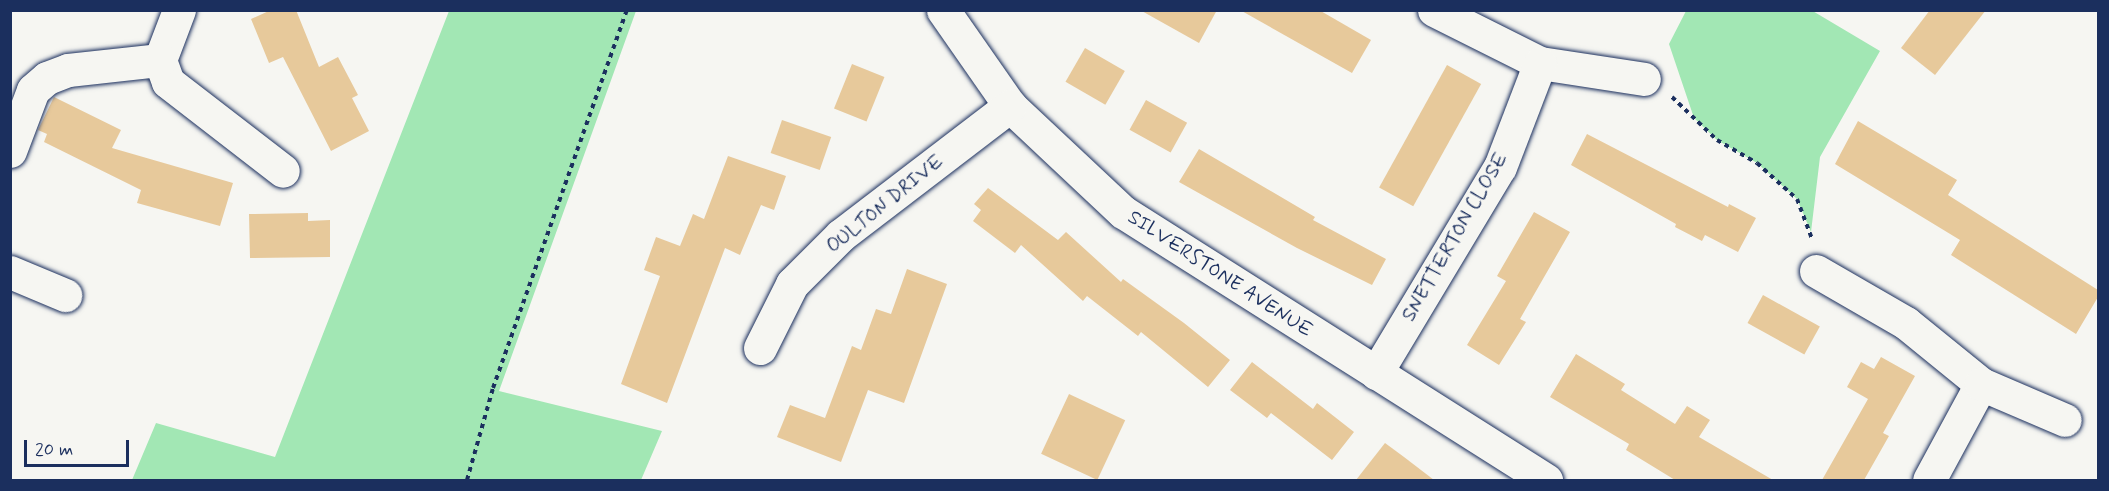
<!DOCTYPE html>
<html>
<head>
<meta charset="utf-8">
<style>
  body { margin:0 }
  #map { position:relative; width:2109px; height:491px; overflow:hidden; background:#f6f6f2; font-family:Mynerve,sans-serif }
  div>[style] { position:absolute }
  .green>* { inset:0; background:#a2e7b4 }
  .building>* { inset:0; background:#e7c99b; transform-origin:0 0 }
  .path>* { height:4px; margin-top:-2px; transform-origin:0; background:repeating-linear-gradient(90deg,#1b2f5e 0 4.5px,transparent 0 9px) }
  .roads { filter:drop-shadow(0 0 2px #1b2f5e) drop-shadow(0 0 2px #1b2f5e) }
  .minor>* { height:33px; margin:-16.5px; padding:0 16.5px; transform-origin:16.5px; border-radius:16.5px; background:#f6f6f2 }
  span { translate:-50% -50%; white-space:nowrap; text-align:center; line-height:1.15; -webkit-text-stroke:4.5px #f6f6f2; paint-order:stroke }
  .street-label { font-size:20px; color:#1b2f5e }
  .frame { position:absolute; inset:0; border:12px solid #1b2f5e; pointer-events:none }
  .scale { position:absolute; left:24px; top:440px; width:105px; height:27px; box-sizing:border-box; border:3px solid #1b2f5e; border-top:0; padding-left:8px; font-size:18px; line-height:21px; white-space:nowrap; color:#1b2f5e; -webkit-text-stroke:4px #f6f6f2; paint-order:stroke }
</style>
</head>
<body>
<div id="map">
  <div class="green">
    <i style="clip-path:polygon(1811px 10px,1880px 51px,1820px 157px,1811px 232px,1797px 199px,1757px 163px,1717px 140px,1694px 118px,1669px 44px,1686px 11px)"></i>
    <i style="clip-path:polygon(449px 11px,636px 11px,499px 391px,662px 431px,641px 480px,132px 480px,156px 423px,275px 457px)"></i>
  </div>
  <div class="building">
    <i style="clip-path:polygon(271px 10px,296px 10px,319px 67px,338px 57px,358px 95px,352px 98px,369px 131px,331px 151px,283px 57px,269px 63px,251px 19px)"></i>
    <i style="clip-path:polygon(1140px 10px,1217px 10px,1199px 43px)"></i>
    <i style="clip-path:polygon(1240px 10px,1319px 10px,1371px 40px,1352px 73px)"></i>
    <i style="clip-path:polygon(1930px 10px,1986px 10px,1935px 75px,1901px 48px)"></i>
    <i style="left:1085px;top:48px;width:46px;height:39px;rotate:30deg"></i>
    <i style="left:852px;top:64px;width:35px;height:48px;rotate:22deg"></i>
    <i style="left:1447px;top:65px;width:39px;height:140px;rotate:29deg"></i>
    <i style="clip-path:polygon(54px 97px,121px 130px,112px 148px,233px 183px,220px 226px,137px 203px,141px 190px,44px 142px,47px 134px,38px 130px)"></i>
    <i style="left:1146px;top:100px;width:47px;height:34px;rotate:29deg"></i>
    <i style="left:782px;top:120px;width:52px;height:35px;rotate:19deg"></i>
    <i style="clip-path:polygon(1858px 121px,1957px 180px,1948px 195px,2098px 290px,2098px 297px,2076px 334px,1951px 255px,1960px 240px,1835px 164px)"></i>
    <i style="clip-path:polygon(1587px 134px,1728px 207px,1729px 204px,1756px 218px,1738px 252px,1705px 235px,1702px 241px,1675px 227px,1676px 224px,1571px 165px)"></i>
    <i style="clip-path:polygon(1199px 149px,1315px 217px,1313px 220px,1386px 259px,1372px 285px,1297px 248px,1179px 182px)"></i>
    <i style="clip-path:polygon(728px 156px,786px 176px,774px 210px,761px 205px,740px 255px,725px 248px,667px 403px,621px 384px,660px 276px,644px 270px,656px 237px,680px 246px,693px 214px,704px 219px)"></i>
    <i style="clip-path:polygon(988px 188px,1058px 240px,1066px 232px,1121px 282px,1123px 279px,1184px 323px,1230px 360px,1208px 387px,1141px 332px,1138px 336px,1087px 296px,1083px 301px,1021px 245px,1015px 253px,973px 221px,981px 210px,974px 204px)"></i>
    <i style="clip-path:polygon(1534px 212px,1570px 232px,1520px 319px,1526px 322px,1499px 365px,1467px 345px,1506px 281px,1497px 276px)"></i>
    <i style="clip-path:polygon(308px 213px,308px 221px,330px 220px,330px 257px,250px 258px,249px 214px)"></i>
    <i style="clip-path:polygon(907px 269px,947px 284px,904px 403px,868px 390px,841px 462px,777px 437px,790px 405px,825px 418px,852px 346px,861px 350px,876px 309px,891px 314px)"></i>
    <i style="left:1763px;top:295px;width:65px;height:32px;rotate:29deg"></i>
    <i style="clip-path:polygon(1576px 354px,1625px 384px,1621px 390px,1675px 424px,1687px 406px,1710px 420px,1699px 437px,1773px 480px,1675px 480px,1626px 450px,1629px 444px,1550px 397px)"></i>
    <i style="clip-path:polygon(1881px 357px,1915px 376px,1883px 433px,1889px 436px,1864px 480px,1822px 480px,1868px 399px,1847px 387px,1861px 362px,1874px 369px)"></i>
    <i style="clip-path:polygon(1252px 362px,1313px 409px,1317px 403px,1354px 432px,1332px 460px,1271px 413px,1267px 418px,1230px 390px)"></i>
    <i style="left:1069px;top:394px;width:62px;height:66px;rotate:25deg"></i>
    <i style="clip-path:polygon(1385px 443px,1404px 457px,1434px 480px,1356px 480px)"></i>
  </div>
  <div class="path">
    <i style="left:1672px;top:97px;width:62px;rotate:43.7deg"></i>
    <i style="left:1717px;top:140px;width:46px;rotate:29.9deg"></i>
    <i style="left:1757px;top:163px;width:54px;rotate:42deg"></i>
    <i style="left:1797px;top:199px;width:43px;rotate:69.4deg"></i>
    <i style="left:467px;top:480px;width:96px;rotate:-74.2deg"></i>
    <i style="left:493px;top:388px;width:401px;rotate:-70.5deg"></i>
  </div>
  <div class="roads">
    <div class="minor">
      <i style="left:179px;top:10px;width:53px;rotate:110.8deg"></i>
      <i style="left:160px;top:60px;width:23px;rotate:70deg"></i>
      <i style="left:168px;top:82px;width:145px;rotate:37.7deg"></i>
      <i style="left:943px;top:10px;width:117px;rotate:55.1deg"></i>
      <i style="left:1010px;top:106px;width:155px;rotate:43.2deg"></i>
      <i style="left:1123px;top:212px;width:501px;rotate:32.36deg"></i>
      <i style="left:1434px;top:10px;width:119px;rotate:26.6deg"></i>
      <i style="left:1540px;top:63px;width:105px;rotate:8.7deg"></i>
      <i style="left:10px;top:151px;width:65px;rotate:-69.3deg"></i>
      <i style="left:33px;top:90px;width:18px;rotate:-41deg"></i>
      <i style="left:47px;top:78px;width:22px;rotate:-21deg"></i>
      <i style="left:68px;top:70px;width:93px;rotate:-6.2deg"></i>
      <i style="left:1816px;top:271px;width:104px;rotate:30deg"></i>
      <i style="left:1906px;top:323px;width:97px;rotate:39.1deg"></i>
      <i style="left:1981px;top:384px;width:109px;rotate:118.4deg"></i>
      <i style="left:10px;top:272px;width:60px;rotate:22.7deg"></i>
      <i style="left:760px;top:348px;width:72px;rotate:-63.4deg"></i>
      <i style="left:792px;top:284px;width:69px;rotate:-45deg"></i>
      <i style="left:841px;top:235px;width:213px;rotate:-37.4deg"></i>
      <i style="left:1376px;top:373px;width:240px;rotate:-59deg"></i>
      <i style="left:1500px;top:167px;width:111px;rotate:-69deg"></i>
      <i style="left:1981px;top:384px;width:91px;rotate:23.2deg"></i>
    </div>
  </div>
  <div class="street-label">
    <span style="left:885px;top:204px;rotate:-39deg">OULTON DRIVE</span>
    <span style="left:1455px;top:237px;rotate:-60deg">SNETTERTON CLOSE</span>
    <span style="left:1220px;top:274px;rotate:33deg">SILVERSTONE AVENUE</span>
  </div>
  <div class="frame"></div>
  <div class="scale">20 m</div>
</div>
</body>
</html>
